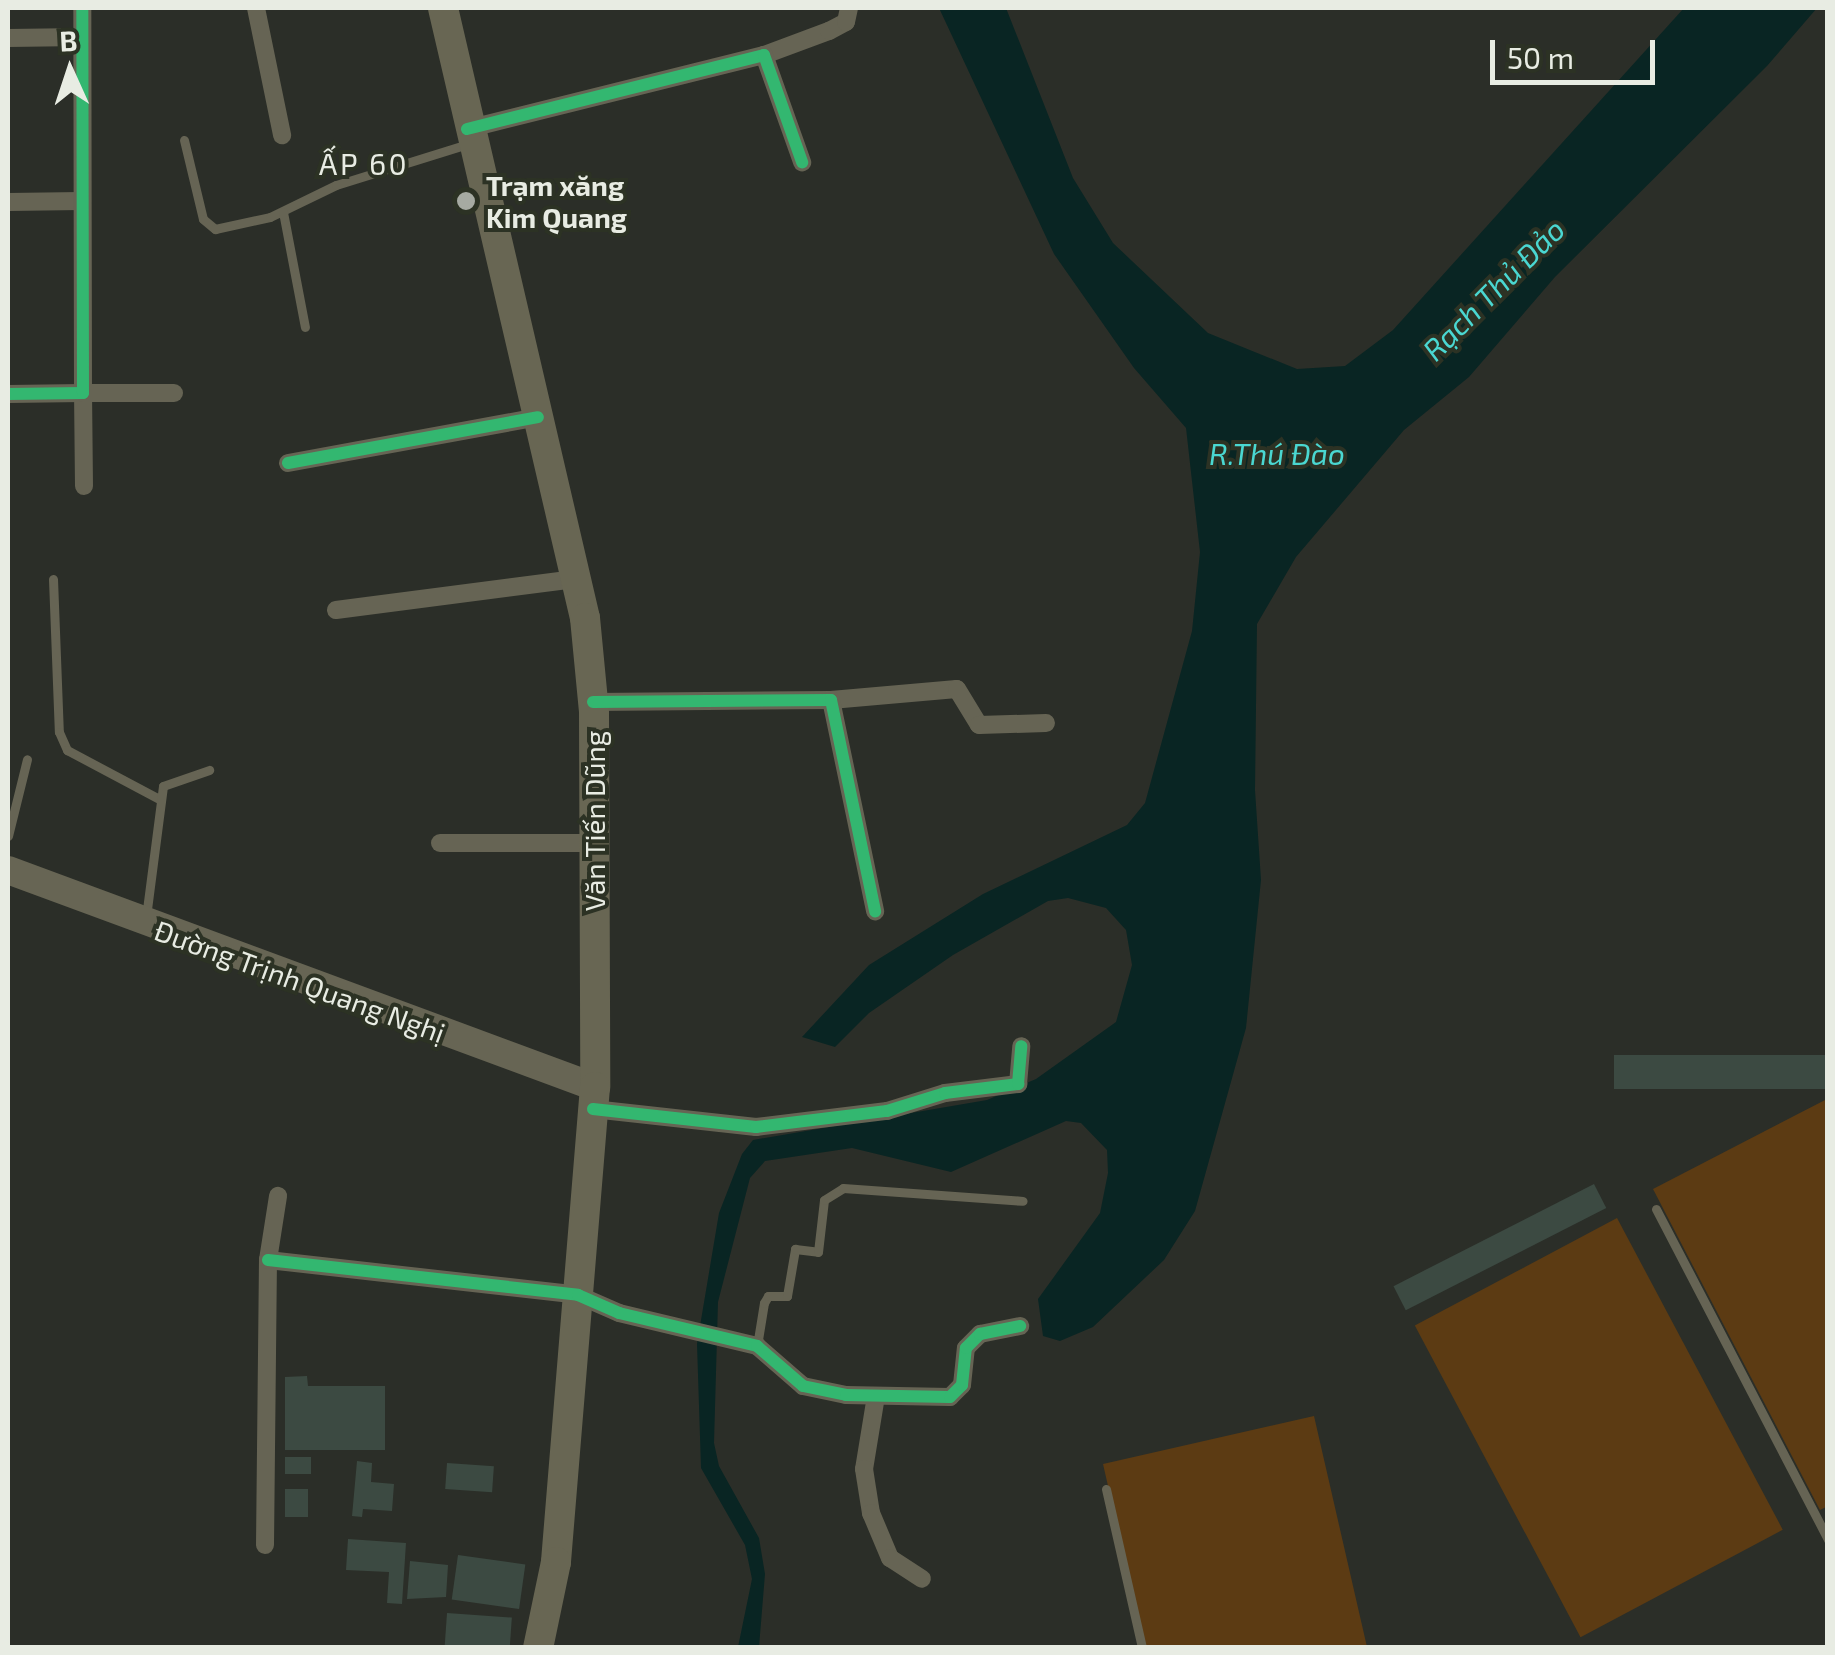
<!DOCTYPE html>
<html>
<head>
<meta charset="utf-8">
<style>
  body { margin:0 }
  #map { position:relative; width:1835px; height:1655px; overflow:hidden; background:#2b2e28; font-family:"Exo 2",sans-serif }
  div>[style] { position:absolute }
  .green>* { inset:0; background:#5c3b13; transform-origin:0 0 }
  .water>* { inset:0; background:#092523 }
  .building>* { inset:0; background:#3c4a42; transform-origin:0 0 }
  .service>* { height:9px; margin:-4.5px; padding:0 4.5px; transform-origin:4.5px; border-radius:4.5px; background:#666454 }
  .minor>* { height:18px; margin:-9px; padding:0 9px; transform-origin:9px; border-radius:9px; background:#666454 }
  .secondary>* { height:28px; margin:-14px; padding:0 14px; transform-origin:14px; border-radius:14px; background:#676554 }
  .trunk>* { height:30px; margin:-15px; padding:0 15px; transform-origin:15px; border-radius:15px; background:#686653 }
  .cycleway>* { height:12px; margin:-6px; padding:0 6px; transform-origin:6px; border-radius:6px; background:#33b770 }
  .dots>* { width:28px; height:28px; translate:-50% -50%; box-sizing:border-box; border:5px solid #2c3224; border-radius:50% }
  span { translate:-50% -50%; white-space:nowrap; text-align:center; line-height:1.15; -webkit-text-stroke:8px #2c3224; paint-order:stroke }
  .poi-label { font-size:28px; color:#e8ece3; font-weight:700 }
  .left { translate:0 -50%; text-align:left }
  .street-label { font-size:28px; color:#e8ece3 }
  .neighbourhood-label { font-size:30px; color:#e8ece3; letter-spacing:2.5px }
  .water-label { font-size:30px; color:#4ad7d1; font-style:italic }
  .frame { position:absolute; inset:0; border:10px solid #e8ece3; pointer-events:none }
  .north { position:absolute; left:20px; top:20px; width:100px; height:100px; -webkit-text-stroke:8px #2c3224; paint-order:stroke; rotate:357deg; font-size:28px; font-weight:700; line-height:40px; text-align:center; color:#e8ece3 }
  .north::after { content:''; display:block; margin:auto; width:35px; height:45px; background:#e8ece3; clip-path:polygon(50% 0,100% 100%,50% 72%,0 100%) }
  .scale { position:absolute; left:1490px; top:40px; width:165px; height:45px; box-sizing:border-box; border:5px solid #e8ece3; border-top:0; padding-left:12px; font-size:30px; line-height:35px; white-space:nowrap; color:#e8ece3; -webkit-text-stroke:8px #2c3224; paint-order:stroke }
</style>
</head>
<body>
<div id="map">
  <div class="green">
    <i style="clip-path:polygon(1827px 1099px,1828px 1506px,1820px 1510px,1653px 1189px)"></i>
    <i style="left:1617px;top:1218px;width:353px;height:229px;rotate:62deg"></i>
    <i style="clip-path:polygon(1314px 1416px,1367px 1647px,1145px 1647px,1103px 1464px)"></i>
  </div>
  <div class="water">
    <i style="clip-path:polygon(939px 8px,1006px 8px,1073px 178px,1113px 243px,1208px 333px,1297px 369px,1345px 366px,1393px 330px,1684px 8px,1817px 8px,1767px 66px,1555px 277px,1469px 377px,1404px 430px,1296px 557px,1257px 624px,1255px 790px,1261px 880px,1246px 1028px,1195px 1211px,1164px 1260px,1093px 1327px,1060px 1341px,1043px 1336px,1038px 1299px,1100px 1213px,1108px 1173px,1107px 1150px,1081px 1123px,1066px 1121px,951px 1172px,852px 1148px,765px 1161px,750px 1178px,718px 1302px,714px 1443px,719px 1466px,759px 1538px,765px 1574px,759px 1647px,738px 1647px,752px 1579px,745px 1545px,701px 1468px,697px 1344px,719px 1213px,742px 1154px,753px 1140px,987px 1100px,1036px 1079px,1116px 1022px,1132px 965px,1126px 930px,1106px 908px,1068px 898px,1048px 901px,953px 955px,869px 1013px,835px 1047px,802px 1037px,869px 965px,983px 894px,1127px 825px,1145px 803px,1192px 631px,1200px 552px,1186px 428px,1134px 368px,1054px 254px)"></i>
  </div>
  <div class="building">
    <i style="left:1828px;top:1055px;width:34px;height:214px;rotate:90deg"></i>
    <i style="left:1594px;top:1184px;width:27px;height:225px;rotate:63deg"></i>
    <i style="clip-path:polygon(307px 1376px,308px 1386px,385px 1386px,385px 1450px,285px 1450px,285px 1377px)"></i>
    <i style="left:285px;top:1457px;width:26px;height:17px"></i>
    <i style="clip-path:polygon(357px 1461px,372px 1463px,371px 1482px,394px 1484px,392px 1511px,363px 1509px,362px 1517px,352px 1516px)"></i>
    <i style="left:447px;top:1463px;width:47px;height:26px;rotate:4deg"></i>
    <i style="left:285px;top:1489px;width:23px;height:28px"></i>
    <i style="clip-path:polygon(348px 1539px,406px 1543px,402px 1604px,387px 1603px,389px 1572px,346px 1570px)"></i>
    <i style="left:458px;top:1555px;width:68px;height:45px;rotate:8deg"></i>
    <i style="clip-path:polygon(410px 1561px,448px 1565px,446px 1597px,407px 1599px)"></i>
    <i style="left:447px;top:1613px;width:65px;height:35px;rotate:4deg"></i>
  </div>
  <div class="service">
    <i style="left:184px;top:140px;width:81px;rotate:76.5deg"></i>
    <i style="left:203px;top:219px;width:16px;rotate:40deg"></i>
    <i style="left:215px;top:229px;width:56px;rotate:-12.3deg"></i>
    <i style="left:270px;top:217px;width:73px;rotate:-25.9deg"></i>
    <i style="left:336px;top:185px;width:138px;rotate:-17.3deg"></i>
    <i style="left:283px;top:212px;width:117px;rotate:79.2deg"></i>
    <i style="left:53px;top:579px;width:153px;rotate:87.8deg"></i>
    <i style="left:59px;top:732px;width:20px;rotate:66deg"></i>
    <i style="left:67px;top:750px;width:106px;rotate:28deg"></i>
    <i style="left:8px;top:836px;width:79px;rotate:-76.1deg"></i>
    <i style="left:146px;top:917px;width:132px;rotate:-82.6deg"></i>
    <i style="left:163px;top:786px;width:49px;rotate:-19.2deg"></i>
    <i style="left:1656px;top:1209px;width:373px;rotate:62.5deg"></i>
    <i style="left:757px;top:1346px;width:44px;rotate:-80.8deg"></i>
    <i style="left:764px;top:1303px;width:8px;rotate:-60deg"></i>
    <i style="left:768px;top:1296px;width:19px"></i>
    <i style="left:787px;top:1296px;width:48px;rotate:-80.3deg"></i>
    <i style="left:795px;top:1249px;width:23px;rotate:7deg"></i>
    <i style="left:818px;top:1252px;width:52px;rotate:-83.4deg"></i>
    <i style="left:824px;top:1200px;width:22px;rotate:-32deg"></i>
    <i style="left:843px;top:1188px;width:180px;rotate:4.1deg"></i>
    <i style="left:1106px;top:1489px;width:163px;rotate:77.2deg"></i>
  </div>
  <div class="minor">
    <i style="left:256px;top:8px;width:130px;rotate:78.4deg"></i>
    <i style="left:8px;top:38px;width:74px;rotate:-0.8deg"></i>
    <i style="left:764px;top:55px;width:69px;rotate:-20.3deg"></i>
    <i style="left:829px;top:31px;width:19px;rotate:-28deg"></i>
    <i style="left:846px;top:22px;width:14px;rotate:-78deg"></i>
    <i style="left:467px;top:129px;width:306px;rotate:-14deg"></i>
    <i style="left:764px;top:55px;width:114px;rotate:70.4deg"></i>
    <i style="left:8px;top:202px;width:73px;rotate:-0.8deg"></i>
    <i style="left:8px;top:394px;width:75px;rotate:-0.8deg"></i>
    <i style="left:83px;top:393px;width:385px;rotate:-90.1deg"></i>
    <i style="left:288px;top:463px;width:254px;rotate:-10.4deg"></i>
    <i style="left:84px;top:486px;width:93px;rotate:-90.6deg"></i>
    <i style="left:83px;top:393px;width:91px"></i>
    <i style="left:336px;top:610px;width:241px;rotate:-7.4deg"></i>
    <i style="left:831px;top:700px;width:126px;rotate:-5deg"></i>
    <i style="left:957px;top:689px;width:42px;rotate:58.6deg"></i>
    <i style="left:979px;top:725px;width:67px;rotate:-1.7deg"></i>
    <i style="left:593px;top:702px;width:238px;rotate:-0.5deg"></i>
    <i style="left:831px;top:700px;width:216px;rotate:78.2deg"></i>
    <i style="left:440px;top:843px;width:154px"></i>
    <i style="left:593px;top:1109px;width:164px;rotate:6.3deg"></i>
    <i style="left:756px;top:1127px;width:132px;rotate:-7deg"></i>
    <i style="left:887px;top:1111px;width:61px;rotate:-17.2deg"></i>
    <i style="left:945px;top:1093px;width:74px;rotate:-7deg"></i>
    <i style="left:1018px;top:1084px;width:38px;rotate:-85deg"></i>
    <i style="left:268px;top:1260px;width:312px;rotate:6.4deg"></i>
    <i style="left:578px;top:1295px;width:45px;rotate:23.7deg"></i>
    <i style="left:619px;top:1313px;width:142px;rotate:13.4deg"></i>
    <i style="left:757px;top:1346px;width:61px;rotate:41deg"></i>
    <i style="left:803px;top:1386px;width:44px;rotate:11.8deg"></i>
    <i style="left:846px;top:1395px;width:104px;rotate:1.1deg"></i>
    <i style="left:950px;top:1397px;width:17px;rotate:-45deg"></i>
    <i style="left:962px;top:1385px;width:37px;rotate:-84deg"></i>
    <i style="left:966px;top:1348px;width:20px;rotate:-45deg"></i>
    <i style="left:980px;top:1334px;width:41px;rotate:-11.3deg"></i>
    <i style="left:876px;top:1396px;width:74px;rotate:99.3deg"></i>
    <i style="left:864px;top:1469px;width:45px;rotate:81deg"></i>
    <i style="left:871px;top:1513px;width:49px;rotate:67.1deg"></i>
    <i style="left:890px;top:1558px;width:38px;rotate:33deg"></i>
    <i style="left:265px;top:1545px;width:285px;rotate:-89.4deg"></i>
    <i style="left:268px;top:1260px;width:65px;rotate:-81.1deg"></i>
  </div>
  <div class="secondary">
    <i style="left:8px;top:870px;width:626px;rotate:20.29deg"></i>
  </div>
  <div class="trunk">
    <i style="left:443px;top:8px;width:626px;rotate:76.9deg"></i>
    <i style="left:585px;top:618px;width:94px;rotate:84.5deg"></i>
    <i style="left:594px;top:712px;width:375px;rotate:89.8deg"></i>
    <i style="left:595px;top:1087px;width:477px;rotate:94.7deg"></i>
    <i style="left:556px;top:1562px;width:88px;rotate:101.8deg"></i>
  </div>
  <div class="cycleway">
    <i style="left:467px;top:129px;width:306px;rotate:-14deg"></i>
    <i style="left:764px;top:55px;width:114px;rotate:70.4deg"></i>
    <i style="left:8px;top:394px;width:75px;rotate:-0.8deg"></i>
    <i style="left:83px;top:393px;width:385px;rotate:-90.1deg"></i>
    <i style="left:288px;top:463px;width:254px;rotate:-10.4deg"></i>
    <i style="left:593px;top:702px;width:238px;rotate:-0.5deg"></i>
    <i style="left:831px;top:700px;width:216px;rotate:78.2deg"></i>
    <i style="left:593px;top:1109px;width:164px;rotate:6.3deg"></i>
    <i style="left:756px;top:1127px;width:132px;rotate:-7deg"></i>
    <i style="left:887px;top:1111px;width:61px;rotate:-17.2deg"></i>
    <i style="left:945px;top:1093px;width:74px;rotate:-7deg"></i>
    <i style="left:1018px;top:1084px;width:38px;rotate:-85deg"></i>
    <i style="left:268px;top:1260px;width:312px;rotate:6.4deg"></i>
    <i style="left:578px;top:1295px;width:45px;rotate:23.7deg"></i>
    <i style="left:619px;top:1313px;width:142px;rotate:13.4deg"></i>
    <i style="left:757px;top:1346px;width:61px;rotate:41deg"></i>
    <i style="left:803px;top:1386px;width:44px;rotate:11.8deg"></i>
    <i style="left:846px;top:1395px;width:104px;rotate:1.1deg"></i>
    <i style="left:950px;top:1397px;width:17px;rotate:-45deg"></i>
    <i style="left:962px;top:1385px;width:37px;rotate:-84deg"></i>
    <i style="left:966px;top:1348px;width:20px;rotate:-45deg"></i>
    <i style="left:980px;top:1334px;width:41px;rotate:-11.3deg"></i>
  </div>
  <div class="dots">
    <i style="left:466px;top:201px;background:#a6aaa2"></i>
  </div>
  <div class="poi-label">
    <span class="left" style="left:486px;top:201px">Trạm xăng<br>Kim Quang</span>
  </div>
  <div class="street-label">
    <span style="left:594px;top:821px;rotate:-90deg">Văn Tiến Dũng</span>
    <span style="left:300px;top:981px;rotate:20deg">Đường Trịnh Quang Nghị</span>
  </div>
  <div class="neighbourhood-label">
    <span style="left:364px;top:163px">ẤP 60</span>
  </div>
  <div class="water-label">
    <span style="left:1493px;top:289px;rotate:-45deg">Rạch Thủ Đảo</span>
    <span style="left:1277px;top:453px">R.Thú Đào</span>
  </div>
  <div class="frame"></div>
  <div class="north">B</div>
  <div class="scale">50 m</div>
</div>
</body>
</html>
